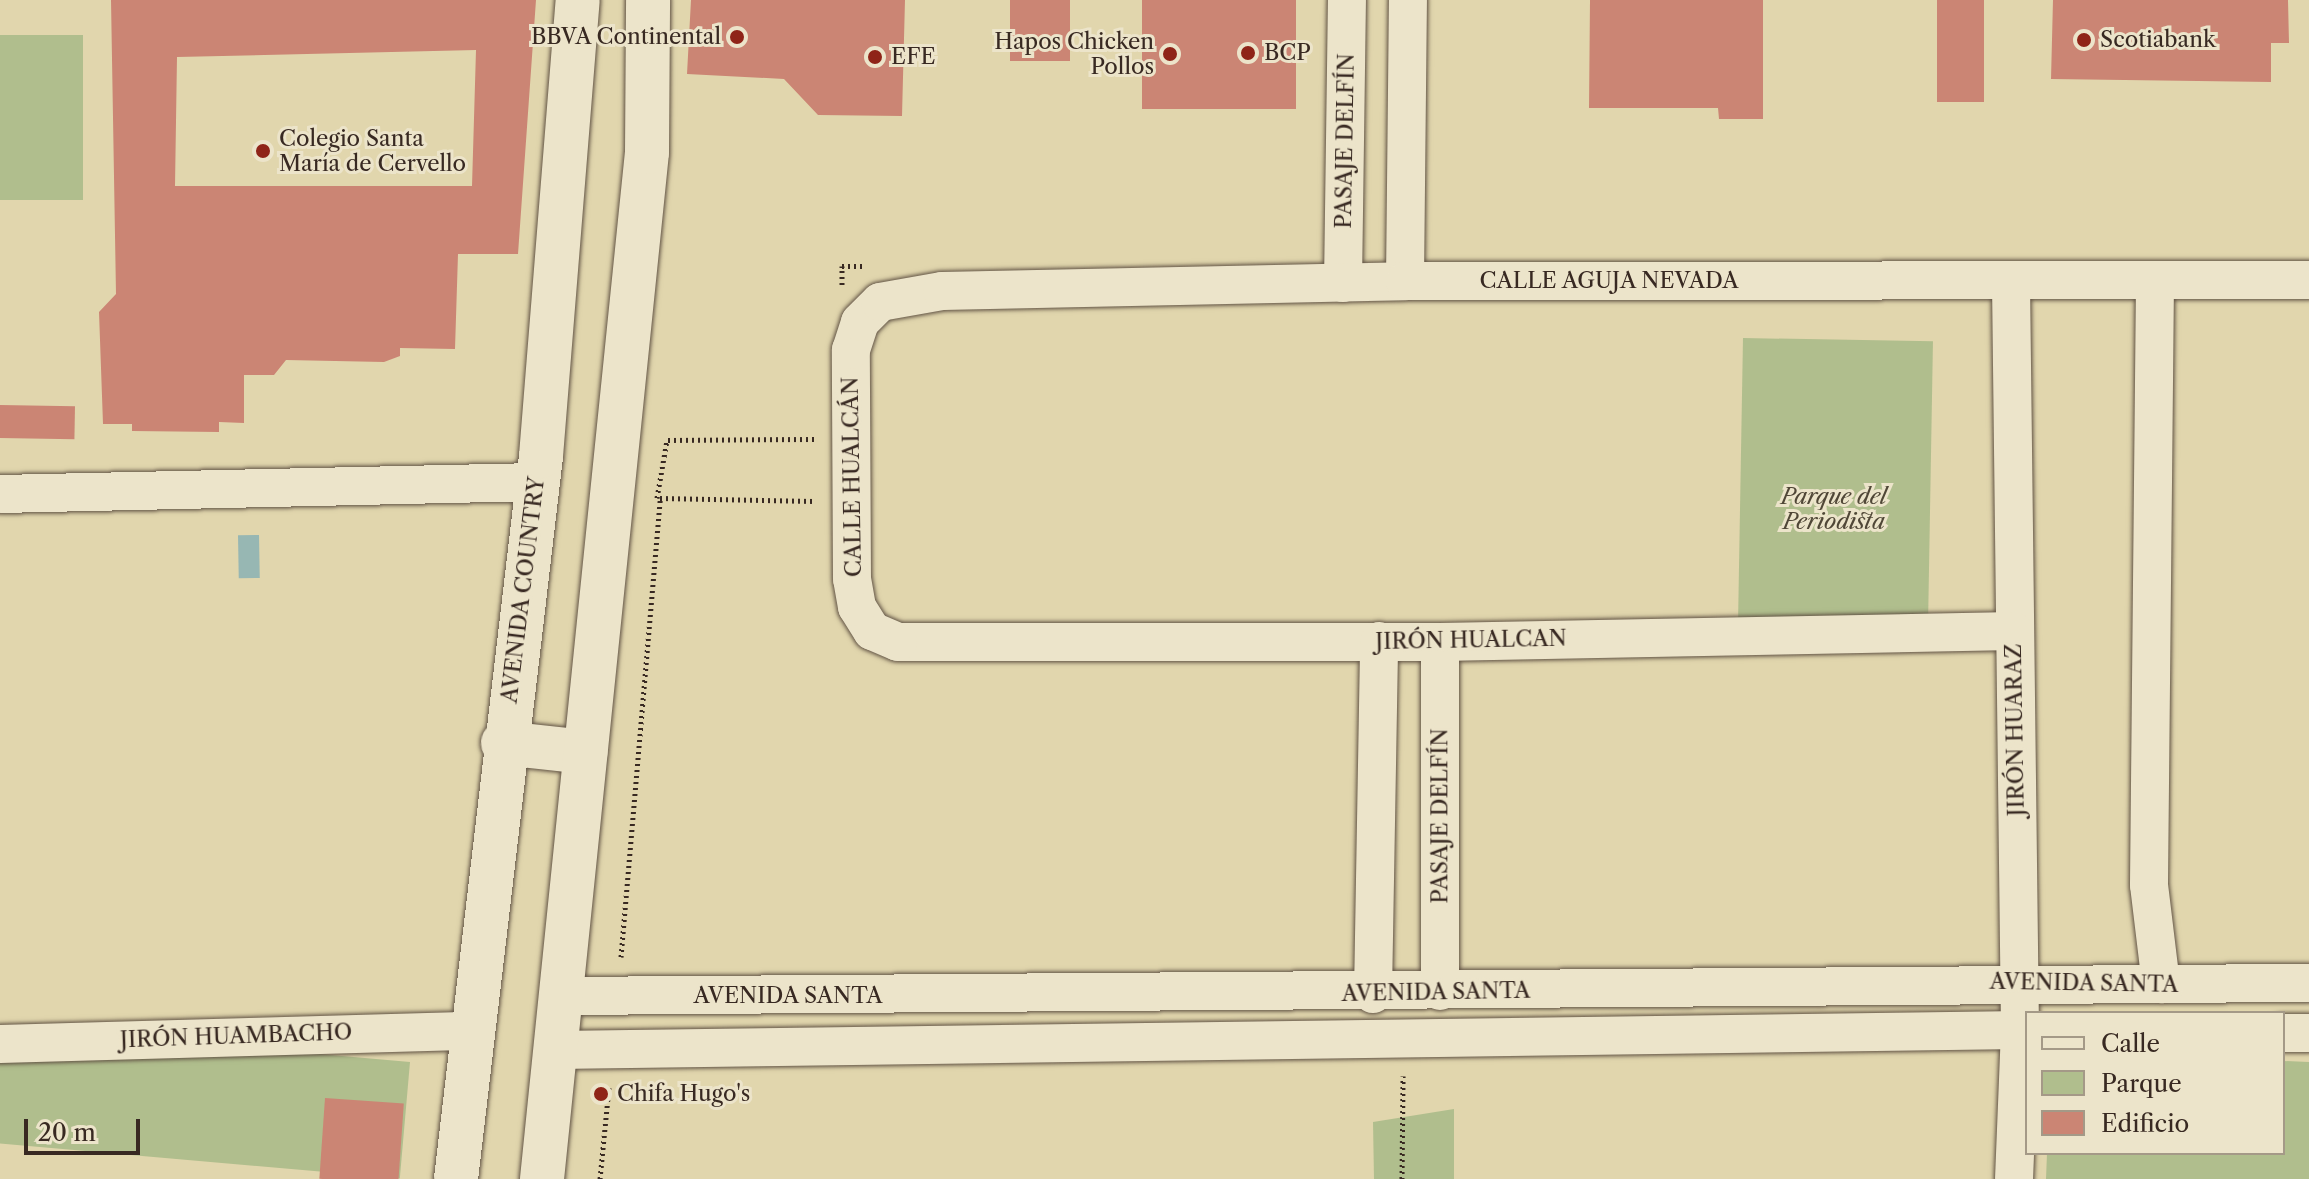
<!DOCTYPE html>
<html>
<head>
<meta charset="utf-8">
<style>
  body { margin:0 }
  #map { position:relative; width:2309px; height:1179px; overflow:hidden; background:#e1d6ad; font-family:"Libre Caslon Text",serif }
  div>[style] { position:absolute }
  .green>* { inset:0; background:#b0be8d; transform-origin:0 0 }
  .water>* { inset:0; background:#97b7b3; transform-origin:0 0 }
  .building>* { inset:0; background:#cb8574; transform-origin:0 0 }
  .path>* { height:5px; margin-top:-2.5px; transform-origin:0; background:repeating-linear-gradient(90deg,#382922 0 2px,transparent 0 6px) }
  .roads { filter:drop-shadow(0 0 2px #625445) drop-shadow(0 0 2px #625445) }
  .minor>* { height:38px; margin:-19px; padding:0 19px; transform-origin:19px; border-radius:19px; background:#ece4ca }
  .secondary>* { height:44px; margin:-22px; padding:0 22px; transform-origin:22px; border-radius:22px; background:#ece4ca }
  .dots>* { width:22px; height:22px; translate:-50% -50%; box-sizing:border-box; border:4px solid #ece4ca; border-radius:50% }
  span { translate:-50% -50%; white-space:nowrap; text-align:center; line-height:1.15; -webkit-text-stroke:6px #ece4ca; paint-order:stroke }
  .poi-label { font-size:22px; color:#382922 }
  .right { translate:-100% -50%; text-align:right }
  .left { translate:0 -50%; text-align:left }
  .street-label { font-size:22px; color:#382922 }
  .park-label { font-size:22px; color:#504737; font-style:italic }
  .legend { position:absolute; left:2025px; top:1011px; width:260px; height:144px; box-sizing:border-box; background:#ece4ca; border:2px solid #a49987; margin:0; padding:10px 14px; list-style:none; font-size:24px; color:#382922 }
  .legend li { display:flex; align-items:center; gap:16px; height:40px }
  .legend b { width:40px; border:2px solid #a49987 }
  .scale { position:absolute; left:24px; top:1119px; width:116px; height:36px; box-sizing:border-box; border:4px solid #382922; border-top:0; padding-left:10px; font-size:24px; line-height:28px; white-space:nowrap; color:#382922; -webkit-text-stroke:6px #ece4ca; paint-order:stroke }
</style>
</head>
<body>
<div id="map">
  <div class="green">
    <i style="left:0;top:35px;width:83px;height:165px"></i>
    <i style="left:1743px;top:338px;width:190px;height:290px;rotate:1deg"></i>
    <i style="clip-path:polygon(2283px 1061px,2309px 1062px,2309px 1179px,2046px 1179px,2047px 1153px,2283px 1153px)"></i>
    <i style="left:410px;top:1062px;width:117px;height:410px;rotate:95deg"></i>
    <i style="clip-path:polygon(1454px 1109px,1454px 1179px,1374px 1179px,1373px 1122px)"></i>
  </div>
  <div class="water">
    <i style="left:259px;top:535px;width:43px;height:21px;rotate:89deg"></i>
  </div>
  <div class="building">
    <i style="clip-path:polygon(evenodd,111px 0,536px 0,518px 254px,458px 254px,455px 349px,400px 348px,400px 356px,384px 362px,286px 360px,274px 375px,244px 375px,244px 423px,219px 422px,219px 432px,132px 431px,132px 424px,103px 424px,99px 312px,116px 294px,111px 0,476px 50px,472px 186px,175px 186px,177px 57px,476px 50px)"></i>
    <i style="clip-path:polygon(691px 0,905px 0,902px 116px,818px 115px,784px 79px,687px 74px)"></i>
    <i style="left:1010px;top:0;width:60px;height:61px"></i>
    <i style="left:1142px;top:0;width:154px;height:109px"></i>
    <i style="clip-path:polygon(1590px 0,1763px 0,1763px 119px,1719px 119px,1718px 108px,1589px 108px)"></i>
    <i style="left:1937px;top:0;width:47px;height:102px"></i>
    <i style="clip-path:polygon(2053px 0,2288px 0,2289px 43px,2271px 43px,2271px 82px,2051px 79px)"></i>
    <i style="left:0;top:405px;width:75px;height:33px;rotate:1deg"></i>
    <i style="left:325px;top:1098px;width:79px;height:81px;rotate:4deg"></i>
  </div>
  <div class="path">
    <i style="left:842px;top:285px;width:19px;rotate:-90deg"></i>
    <i style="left:842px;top:266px;width:23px"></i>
    <i style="left:668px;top:440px;width:147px;rotate:-0.4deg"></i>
    <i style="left:657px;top:498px;width:59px;rotate:-80.2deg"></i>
    <i style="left:621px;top:957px;width:461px;rotate:-85.1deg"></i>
    <i style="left:660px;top:498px;width:154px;rotate:1.1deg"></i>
    <i style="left:600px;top:1179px;width:92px;rotate:-84.4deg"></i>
    <i style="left:1402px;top:1179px;width:103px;rotate:-89.4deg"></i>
  </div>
  <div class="roads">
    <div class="minor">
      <i style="left:1405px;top:281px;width:281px;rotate:-89.4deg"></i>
      <i style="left:2155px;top:281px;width:604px;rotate:90.57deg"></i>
      <i style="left:2149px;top:885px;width:100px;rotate:83.1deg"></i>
      <i style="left:2011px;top:282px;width:748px;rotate:89.31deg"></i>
      <i style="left:2020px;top:1030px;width:149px;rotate:92.3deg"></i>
      <i style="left:1343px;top:283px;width:283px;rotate:-89.2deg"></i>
      <i style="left:0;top:494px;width:537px;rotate:-1.28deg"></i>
      <i style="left:2014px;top:631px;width:574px;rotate:178.9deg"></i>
      <i style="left:1440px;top:642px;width:542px;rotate:180deg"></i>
      <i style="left:898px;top:642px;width:28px;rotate:-157deg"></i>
      <i style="left:872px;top:631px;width:28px;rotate:-122deg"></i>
      <i style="left:857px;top:607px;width:28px;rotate:-100deg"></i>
      <i style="left:852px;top:579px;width:229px;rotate:-90.3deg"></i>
      <i style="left:851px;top:350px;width:29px;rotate:-72deg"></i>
      <i style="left:860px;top:322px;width:28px;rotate:-45deg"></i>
      <i style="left:880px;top:302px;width:63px;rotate:-10.1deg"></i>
      <i style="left:942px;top:291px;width:463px;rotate:-1.2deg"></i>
      <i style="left:1405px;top:281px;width:904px;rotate:-0.06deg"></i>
      <i style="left:1440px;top:642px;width:349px;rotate:90deg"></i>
      <i style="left:1373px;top:994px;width:353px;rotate:-89deg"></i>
      <i style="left:562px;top:996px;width:1747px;rotate:-0.43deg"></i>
      <i style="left:2283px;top:1033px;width:26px"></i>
      <i style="left:0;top:1044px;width:472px;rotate:-1.6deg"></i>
      <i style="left:556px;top:1050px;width:1471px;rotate:-0.78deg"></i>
    </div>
    <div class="secondary">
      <i style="left:503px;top:743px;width:83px;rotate:6.2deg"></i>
      <i style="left:456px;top:1179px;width:728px;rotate:-83.29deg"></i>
      <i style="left:541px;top:456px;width:457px;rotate:-85.4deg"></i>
      <i style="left:542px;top:1179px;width:1032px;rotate:-84.16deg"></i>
      <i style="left:647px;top:152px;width:152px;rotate:-89.6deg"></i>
    </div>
  </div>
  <div class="dots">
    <i style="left:737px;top:37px;background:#8f2418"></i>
    <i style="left:2084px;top:40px;background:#8f2418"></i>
    <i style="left:1248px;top:53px;background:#8f2418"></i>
    <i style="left:1170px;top:54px;background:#8f2418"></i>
    <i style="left:875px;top:57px;background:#8f2418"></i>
    <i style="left:263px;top:151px;background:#8f2418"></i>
    <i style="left:601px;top:1094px;background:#8f2418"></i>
  </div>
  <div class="poi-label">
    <span class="right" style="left:721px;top:37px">BBVA Continental</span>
    <span class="left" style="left:2100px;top:40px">Scotiabank</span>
    <span class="right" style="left:1154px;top:54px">Hapos Chicken<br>Pollos</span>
    <span class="left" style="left:1264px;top:53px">BCP</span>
    <span class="left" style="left:891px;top:57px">EFE</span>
    <span class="left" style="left:279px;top:151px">Colegio Santa<br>María de Cervello</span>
    <span class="left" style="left:617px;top:1094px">Chifa Hugo's</span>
  </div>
  <div class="street-label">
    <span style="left:1345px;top:141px;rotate:-89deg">PASAJE DELFÍN</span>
    <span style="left:1609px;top:281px">CALLE AGUJA NEVADA</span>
    <span style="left:852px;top:477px;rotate:-91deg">CALLE HUALCÁN</span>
    <span style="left:523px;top:590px;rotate:-83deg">AVENIDA COUNTRY</span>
    <span style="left:1471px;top:640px;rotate:-1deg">JIRÓN HUALCAN</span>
    <span style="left:2015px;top:730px;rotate:-91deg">JIRÓN HUARAZ</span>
    <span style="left:1440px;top:816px;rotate:-90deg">PASAJE DELFÍN</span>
    <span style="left:2084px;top:983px;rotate:1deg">AVENIDA SANTA</span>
    <span style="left:1436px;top:992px;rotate:-1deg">AVENIDA SANTA</span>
    <span style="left:788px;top:996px">AVENIDA SANTA</span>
    <span style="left:236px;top:1036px;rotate:-2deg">JIRÓN HUAMBACHO</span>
  </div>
  <div class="park-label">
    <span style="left:1834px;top:509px">Parque del<br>Periodista</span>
  </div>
  <ul class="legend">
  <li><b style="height:10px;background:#ece4ca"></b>Calle</li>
  <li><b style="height:22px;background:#b0be8d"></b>Parque</li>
  <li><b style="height:22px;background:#cb8574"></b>Edificio</li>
  </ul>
  <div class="scale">20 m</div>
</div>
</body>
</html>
